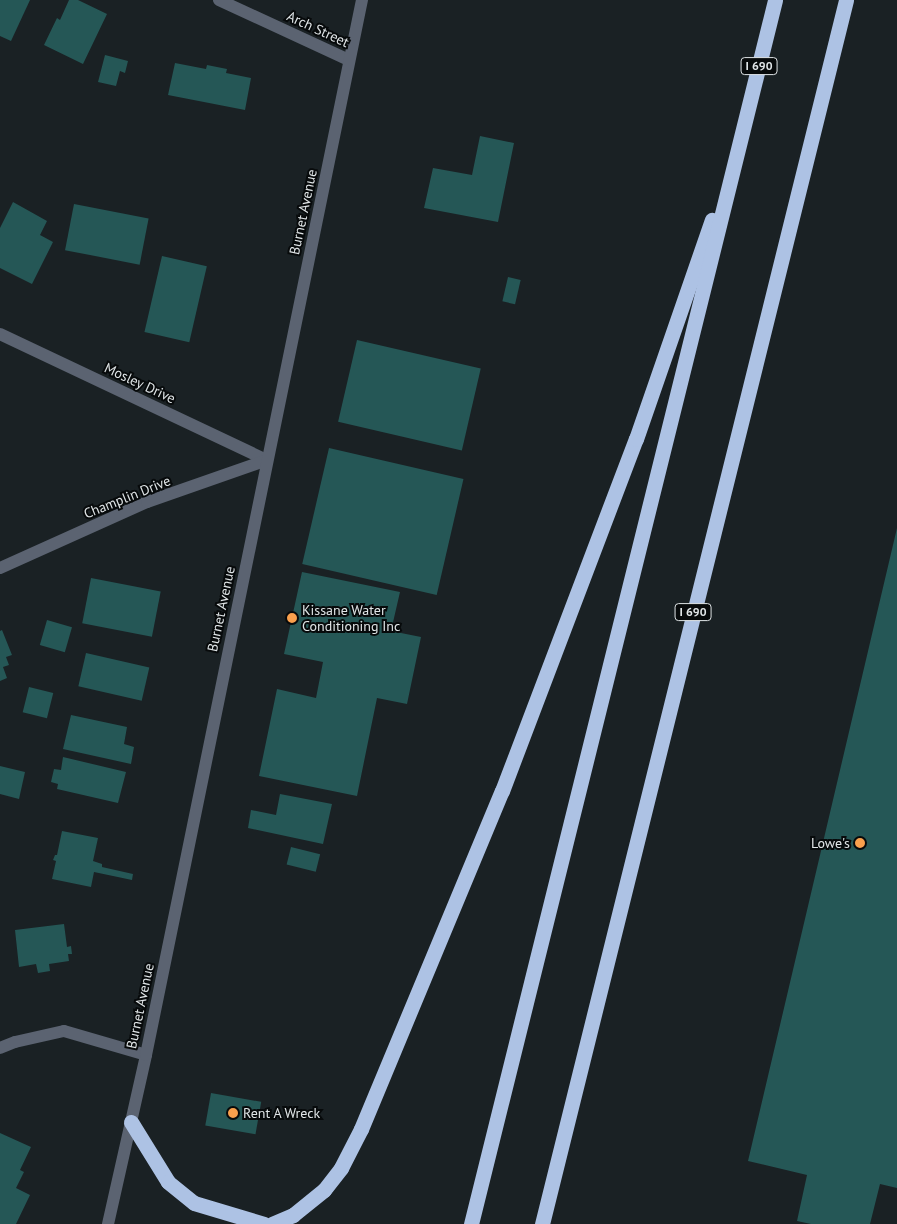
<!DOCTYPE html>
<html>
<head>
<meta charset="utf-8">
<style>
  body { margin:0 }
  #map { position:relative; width:897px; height:1224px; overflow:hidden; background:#1a2124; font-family:"PT Sans",sans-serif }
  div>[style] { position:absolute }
  .building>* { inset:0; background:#255756; transform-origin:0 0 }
  .minor>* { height:12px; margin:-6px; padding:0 6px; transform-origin:6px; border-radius:6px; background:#5b6371 }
  .tertiary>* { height:12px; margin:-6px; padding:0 6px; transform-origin:6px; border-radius:6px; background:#5b6371 }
  .motorway>* { height:15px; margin:-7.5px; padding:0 7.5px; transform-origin:7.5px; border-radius:7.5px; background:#adc2e4 }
  .dots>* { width:14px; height:14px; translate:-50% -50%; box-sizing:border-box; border:2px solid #070a0b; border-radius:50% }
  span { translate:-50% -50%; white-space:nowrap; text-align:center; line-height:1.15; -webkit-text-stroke:4px #070a0b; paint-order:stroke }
  .shield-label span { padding:1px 4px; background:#070a0b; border:1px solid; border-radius:4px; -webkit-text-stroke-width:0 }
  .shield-label { font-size:12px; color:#e0e5e7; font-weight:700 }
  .street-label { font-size:14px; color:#e0e5e7 }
  .poi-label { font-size:14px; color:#e0e5e7 }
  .left { translate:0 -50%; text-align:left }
  .right { translate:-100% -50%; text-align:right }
</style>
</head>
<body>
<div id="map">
  <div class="building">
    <i style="clip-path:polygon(0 0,30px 0,11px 41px,0 36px)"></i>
    <i style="clip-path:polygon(69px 0,78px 0,107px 14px,83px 64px,44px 45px,57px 18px,60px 20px)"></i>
    <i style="clip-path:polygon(105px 55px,128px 61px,125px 73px,120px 71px,116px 86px,98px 82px)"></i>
    <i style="clip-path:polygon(175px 63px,206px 69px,207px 65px,227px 69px,226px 73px,251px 78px,245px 110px,168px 95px)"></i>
    <i style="clip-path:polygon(480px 136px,514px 143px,498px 222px,424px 208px,433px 168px,472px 175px)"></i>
    <i style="clip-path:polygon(13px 202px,47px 221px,40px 235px,53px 242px,32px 284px,0 268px,0 228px)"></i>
    <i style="left:74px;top:204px;width:76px;height:47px;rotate:11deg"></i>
    <i style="left:162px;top:256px;width:46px;height:78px;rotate:13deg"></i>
    <i style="left:508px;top:277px;width:13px;height:25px;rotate:13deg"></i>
    <i style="left:357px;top:340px;width:127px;height:84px;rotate:13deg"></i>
    <i style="left:329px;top:448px;width:138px;height:119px;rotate:13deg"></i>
    <i style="clip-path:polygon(897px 528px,897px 1188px,880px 1184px,870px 1224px,811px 1224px,797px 1221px,807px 1175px,748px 1161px)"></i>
    <i style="clip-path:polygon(302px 572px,400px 592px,391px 631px,421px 637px,407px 704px,377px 698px,357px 796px,259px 776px,277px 689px,316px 698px,323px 662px,284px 654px)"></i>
    <i style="left:91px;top:578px;width:71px;height:46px;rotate:11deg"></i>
    <i style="left:47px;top:620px;width:26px;height:26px;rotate:16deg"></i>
    <i style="clip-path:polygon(2px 630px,12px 655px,6px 657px,9px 665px,3px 667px,7px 678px,0 681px,0 631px)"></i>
    <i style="left:86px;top:653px;width:65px;height:34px;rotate:13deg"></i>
    <i style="left:29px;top:687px;width:25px;height:26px;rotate:14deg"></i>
    <i style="clip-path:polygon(71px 715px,127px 727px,124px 744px,134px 747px,131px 764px,63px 749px)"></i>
    <i style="clip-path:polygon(63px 757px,126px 772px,118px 803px,57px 789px,58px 784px,51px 782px,54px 769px,61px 770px)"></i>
    <i style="clip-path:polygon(0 766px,25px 772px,19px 799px,0 794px)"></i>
    <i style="clip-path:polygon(280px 794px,332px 804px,323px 844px,248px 828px,251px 810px,276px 815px)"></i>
    <i style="clip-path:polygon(62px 831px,98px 838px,93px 861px,102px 864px,102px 867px,133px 874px,132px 880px,94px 872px,91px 887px,52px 879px,56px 861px,53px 860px,55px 855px,57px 855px)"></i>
    <i style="left:291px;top:847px;width:30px;height:18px;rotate:14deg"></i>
    <i style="clip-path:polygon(64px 924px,67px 947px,71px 946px,72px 954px,68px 954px,69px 961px,49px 964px,50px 971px,38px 973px,36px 964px,19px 967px,15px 930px)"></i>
    <i style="left:211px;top:1093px;width:51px;height:33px;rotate:10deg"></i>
    <i style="clip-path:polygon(0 1133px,31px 1147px,20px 1170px,24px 1172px,16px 1188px,30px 1195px,16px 1224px,0 1224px)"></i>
  </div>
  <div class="minor">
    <i style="left:219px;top:0;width:143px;rotate:24.8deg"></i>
    <i style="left:0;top:334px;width:295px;rotate:25.3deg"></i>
    <i style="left:0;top:568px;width:161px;rotate:-24.2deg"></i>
    <i style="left:147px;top:502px;width:127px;rotate:-19.3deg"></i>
    <i style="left:0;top:1048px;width:16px;rotate:-22deg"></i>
    <i style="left:15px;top:1042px;width:50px;rotate:-12.7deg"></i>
    <i style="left:64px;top:1031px;width:85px;rotate:16.3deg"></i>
  </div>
  <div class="tertiary">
    <i style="left:108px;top:1224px;width:173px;rotate:-77.3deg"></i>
    <i style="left:146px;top:1055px;width:1077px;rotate:-78.43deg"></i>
  </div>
  <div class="motorway">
    <i style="left:131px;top:1122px;width:70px;rotate:58.3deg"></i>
    <i style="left:168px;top:1182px;width:33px;rotate:39deg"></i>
    <i style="left:194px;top:1203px;width:73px;rotate:16.7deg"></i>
    <i style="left:272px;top:1224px;width:23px;rotate:-23deg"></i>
    <i style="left:293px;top:1215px;width:40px;rotate:-39deg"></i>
    <i style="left:324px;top:1190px;width:28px;rotate:-52deg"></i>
    <i style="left:341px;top:1168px;width:44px;rotate:-62.9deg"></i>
    <i style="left:361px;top:1129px;width:366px;rotate:-67.4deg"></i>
    <i style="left:502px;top:791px;width:377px;rotate:-69.2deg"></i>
    <i style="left:636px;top:439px;width:232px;rotate:-70.9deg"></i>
    <i style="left:471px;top:1224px;width:1261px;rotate:-76.05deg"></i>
    <i style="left:542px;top:1224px;width:1261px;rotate:-76.05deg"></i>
  </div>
  <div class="dots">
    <i style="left:292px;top:618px;background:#f9a04d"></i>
    <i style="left:860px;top:843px;background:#f9a04d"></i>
    <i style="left:233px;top:1113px;background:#f9a04d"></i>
  </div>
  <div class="shield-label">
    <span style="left:759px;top:66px">I 690</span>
    <span style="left:693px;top:612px">I 690</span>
  </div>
  <div class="street-label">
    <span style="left:318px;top:29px;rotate:25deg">Arch Street</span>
    <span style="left:303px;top:212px;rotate:-78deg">Burnet Avenue</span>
    <span style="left:140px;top:383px;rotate:25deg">Mosley Drive</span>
    <span style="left:127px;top:497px;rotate:-22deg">Champlin Drive</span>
    <span style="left:221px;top:609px;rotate:-78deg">Burnet Avenue</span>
    <span style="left:140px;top:1006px;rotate:-78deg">Burnet Avenue</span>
  </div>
  <div class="poi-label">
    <span class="left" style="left:302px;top:618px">Kissane Water<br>Conditioning Inc</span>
    <span class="right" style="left:850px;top:843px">Lowe's</span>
    <span class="left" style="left:243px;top:1113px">Rent A Wreck</span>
  </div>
</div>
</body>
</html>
